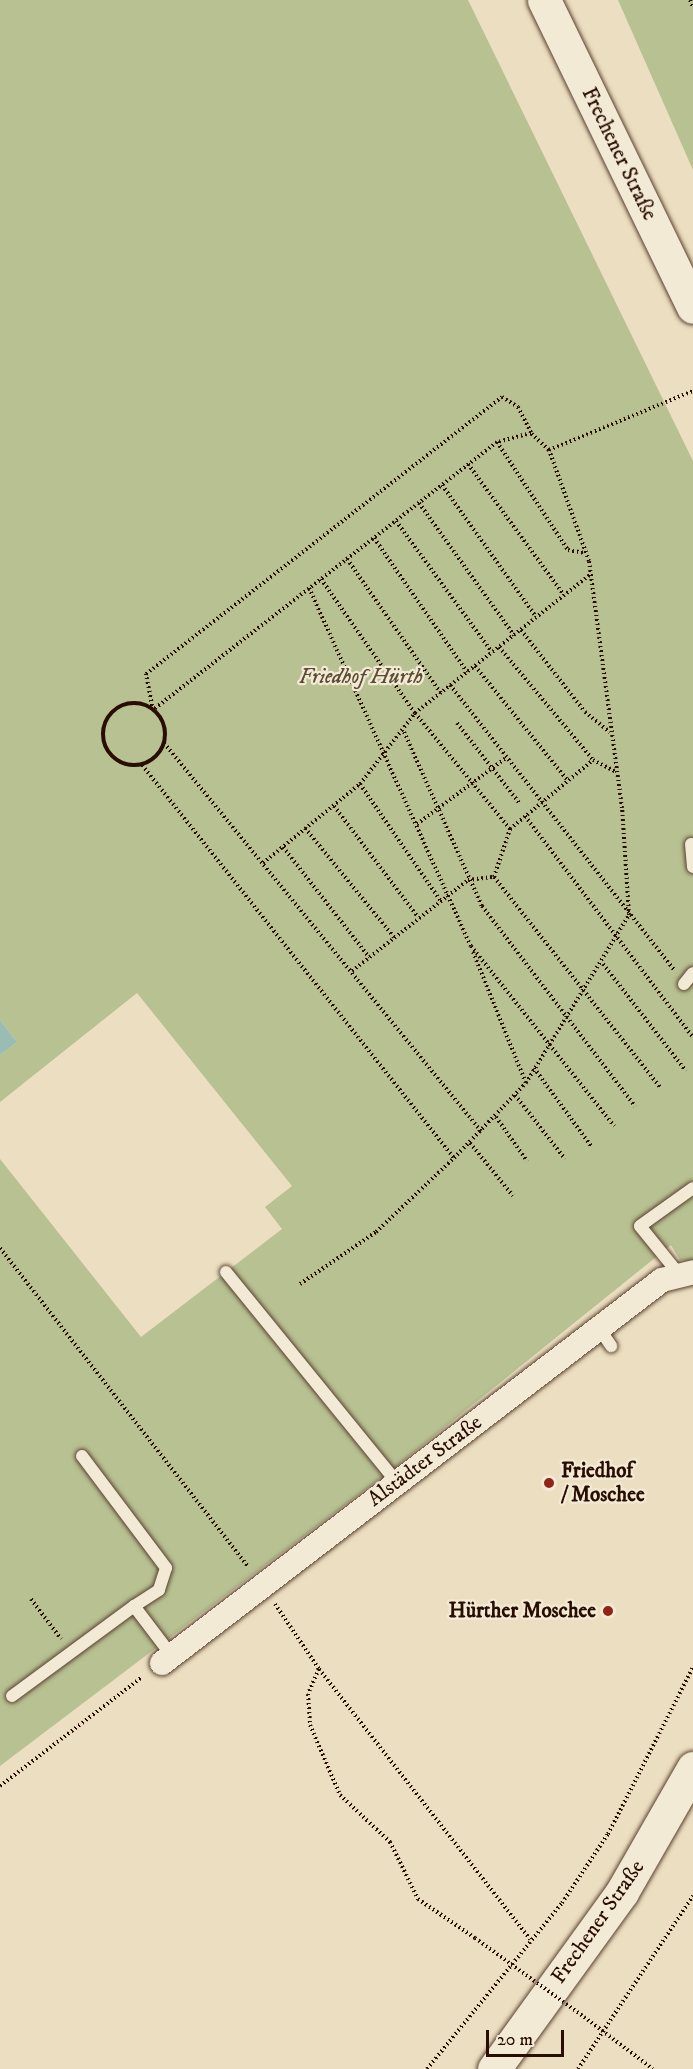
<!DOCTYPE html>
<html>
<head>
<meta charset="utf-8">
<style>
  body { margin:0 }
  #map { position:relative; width:693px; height:2069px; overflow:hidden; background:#ecdec0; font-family:"IM FELL DW Pica",serif }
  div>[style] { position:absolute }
  .green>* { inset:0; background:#b8c192 }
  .water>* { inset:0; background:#99bcb5 }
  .path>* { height:4px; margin-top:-2px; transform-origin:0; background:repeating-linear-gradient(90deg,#280d00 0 1.5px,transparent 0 4.5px) }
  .path>.ring { margin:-2px; padding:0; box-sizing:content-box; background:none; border:4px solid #280d00; border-radius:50% }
  .roads { filter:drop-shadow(0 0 2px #594130) drop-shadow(0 0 2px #594130) }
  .service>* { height:12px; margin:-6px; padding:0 6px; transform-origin:6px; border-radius:6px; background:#f3ead6 }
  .minor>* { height:24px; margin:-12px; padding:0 12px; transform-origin:12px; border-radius:12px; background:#f3ead6 }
  .secondary>* { height:33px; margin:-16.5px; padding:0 16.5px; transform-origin:16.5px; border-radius:16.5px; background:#f3ead6 }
  .path-bridge>* { height:4px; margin-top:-2px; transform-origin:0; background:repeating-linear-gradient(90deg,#280d00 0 1.5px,transparent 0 4.5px) }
  .dots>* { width:16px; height:16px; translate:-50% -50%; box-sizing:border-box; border:3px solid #f3ead6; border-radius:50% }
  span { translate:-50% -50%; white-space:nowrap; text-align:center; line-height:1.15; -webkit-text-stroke:4.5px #f3ead6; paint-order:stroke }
  .street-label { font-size:21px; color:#280d00 }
  .park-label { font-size:21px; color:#5a4c33; font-style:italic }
  .poi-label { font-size:21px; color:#280d00; font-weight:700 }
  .left { translate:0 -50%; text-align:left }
  .right { translate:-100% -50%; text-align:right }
  .scale { position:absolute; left:486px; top:2030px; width:78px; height:27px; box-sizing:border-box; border:3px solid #280d00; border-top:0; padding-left:8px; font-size:18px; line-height:21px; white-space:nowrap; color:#280d00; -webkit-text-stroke:4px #f3ead6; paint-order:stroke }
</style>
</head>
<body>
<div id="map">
  <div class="green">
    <i style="clip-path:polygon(0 0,468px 0,693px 461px,693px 1262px,680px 1260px,671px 1245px,399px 1464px,0 1766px,0 1159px,141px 1337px,282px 1229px,265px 1207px,292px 1186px,137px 993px,0 1102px,0 1055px,17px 1042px,0 1020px)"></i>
    <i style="clip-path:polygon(618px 0,693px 0,693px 170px)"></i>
  </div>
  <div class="water">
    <i style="clip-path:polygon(0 1020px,17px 1042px,0 1055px)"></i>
  </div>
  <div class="path">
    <i style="left:690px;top:0;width:9px;rotate:69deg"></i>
    <i style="left:497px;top:442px;width:129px;rotate:56.7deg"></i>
    <i style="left:568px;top:550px;width:17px;rotate:10deg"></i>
    <i style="left:549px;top:450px;width:156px;rotate:-22.3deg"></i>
    <i style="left:468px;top:464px;width:162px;rotate:53.8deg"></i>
    <i style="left:442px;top:485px;width:162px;rotate:54.5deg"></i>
    <i style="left:419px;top:503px;width:163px;rotate:54.3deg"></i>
    <i style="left:396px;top:521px;width:162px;rotate:53.8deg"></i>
    <i style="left:374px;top:538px;width:163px;rotate:55.2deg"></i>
    <i style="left:347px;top:559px;width:164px;rotate:55deg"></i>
    <i style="left:321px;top:579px;width:164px;rotate:55deg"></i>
    <i style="left:415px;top:713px;width:150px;rotate:50.7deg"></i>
    <i style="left:309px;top:588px;width:393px;rotate:65.7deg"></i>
    <i style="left:471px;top:946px;width:230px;rotate:51.5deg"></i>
    <i style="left:521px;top:630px;width:104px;rotate:52deg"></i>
    <i style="left:585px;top:712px;width:32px;rotate:39deg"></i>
    <i style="left:499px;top:647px;width:147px;rotate:50.2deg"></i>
    <i style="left:475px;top:666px;width:148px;rotate:51deg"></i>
    <i style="left:450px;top:685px;width:362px;rotate:51.8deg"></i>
    <i class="ring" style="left:103px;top:703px;width:58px;height:58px"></i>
    <i style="left:457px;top:723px;width:103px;rotate:52.1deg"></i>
    <i style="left:404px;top:732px;width:191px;rotate:65.9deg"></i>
    <i style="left:482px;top:906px;width:252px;rotate:52.6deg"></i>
    <i style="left:164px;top:743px;width:501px;rotate:50.75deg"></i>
    <i style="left:142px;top:765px;width:502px;rotate:51.55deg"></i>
    <i style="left:454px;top:1158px;width:104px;rotate:-46.2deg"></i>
    <i style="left:526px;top:1083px;width:197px;rotate:-58.5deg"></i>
    <i style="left:629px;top:915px;width:107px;rotate:-93.7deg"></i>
    <i style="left:622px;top:808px;width:249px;rotate:-97.6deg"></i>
    <i style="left:589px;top:561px;width:118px;rotate:-109.8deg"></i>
    <i style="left:549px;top:450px;width:25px;rotate:-137deg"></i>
    <i style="left:531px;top:433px;width:35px;rotate:165deg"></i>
    <i style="left:497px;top:442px;width:436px;rotate:142.1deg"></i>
    <i style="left:153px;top:710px;width:37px;rotate:-101deg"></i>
    <i style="left:146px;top:674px;width:451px;rotate:-37.9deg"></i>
    <i style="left:502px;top:397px;width:19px;rotate:32deg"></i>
    <i style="left:518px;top:407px;width:29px;rotate:63deg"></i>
    <i style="left:360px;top:784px;width:141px;rotate:55.4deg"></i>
    <i style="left:334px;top:806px;width:139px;rotate:52.9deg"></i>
    <i style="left:525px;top:816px;width:278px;rotate:52.8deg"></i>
    <i style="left:417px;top:824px;width:111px;rotate:-36.6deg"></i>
    <i style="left:305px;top:828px;width:141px;rotate:50.8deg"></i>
    <i style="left:283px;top:847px;width:140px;rotate:52deg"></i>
    <i style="left:263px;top:863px;width:125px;rotate:-39.2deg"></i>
    <i style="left:360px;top:784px;width:90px;rotate:-52.2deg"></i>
    <i style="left:415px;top:713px;width:223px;rotate:-38.3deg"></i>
    <i style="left:494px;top:877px;width:268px;rotate:51.7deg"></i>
    <i style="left:473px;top:952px;width:141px;rotate:68deg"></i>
    <i style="left:603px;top:964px;width:135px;rotate:52.2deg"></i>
    <i style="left:352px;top:971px;width:147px;rotate:-38.1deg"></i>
    <i style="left:468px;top:880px;width:26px;rotate:-7deg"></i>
    <i style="left:494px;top:877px;width:51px;rotate:-71.6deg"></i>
    <i style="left:510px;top:829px;width:108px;rotate:-39.7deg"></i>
    <i style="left:593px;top:760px;width:25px;rotate:27deg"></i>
    <i style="left:534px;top:1068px;width:97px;rotate:53.8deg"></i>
    <i style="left:515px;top:1095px;width:81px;rotate:52deg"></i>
    <i style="left:496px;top:1117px;width:54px;rotate:54.8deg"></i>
    <i style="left:470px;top:1143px;width:68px;rotate:50.9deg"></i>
    <i style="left:0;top:1248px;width:404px;rotate:52.1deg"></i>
    <i style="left:300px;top:1284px;width:92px;rotate:-34.4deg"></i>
    <i style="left:376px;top:1232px;width:108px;rotate:-43.5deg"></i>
    <i style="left:31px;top:1599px;width:50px;rotate:53.1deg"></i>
    <i style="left:275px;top:1604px;width:78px;rotate:55.9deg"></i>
    <i style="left:319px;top:1669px;width:343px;rotate:52deg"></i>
    <i style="left:319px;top:1669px;width:27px;rotate:114deg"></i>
    <i style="left:308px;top:1694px;width:31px;rotate:86deg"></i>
    <i style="left:310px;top:1725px;width:76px;rotate:66.8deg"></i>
    <i style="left:340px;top:1795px;width:69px;rotate:43.2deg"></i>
    <i style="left:390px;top:1842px;width:64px;rotate:63.8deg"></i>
    <i style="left:418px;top:1899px;width:69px;rotate:34.4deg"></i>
    <i style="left:0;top:1786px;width:179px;rotate:-37.5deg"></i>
    <i style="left:584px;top:2017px;width:86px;rotate:37deg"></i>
    <i style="left:427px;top:2069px;width:214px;rotate:-50.9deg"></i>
    <i style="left:562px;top:1903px;width:83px;rotate:-56.3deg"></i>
    <i style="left:608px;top:1834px;width:187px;rotate:-63deg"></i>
    <i style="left:578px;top:2069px;width:208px;rotate:-56.4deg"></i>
  </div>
  <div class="roads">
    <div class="service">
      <i style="left:691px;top:844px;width:23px;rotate:85deg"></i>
      <i style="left:684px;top:984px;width:14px;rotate:-51deg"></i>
      <i style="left:226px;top:1272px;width:276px;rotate:50.9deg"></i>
      <i style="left:678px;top:1273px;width:60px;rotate:-129deg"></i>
      <i style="left:640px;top:1226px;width:65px;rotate:-35.6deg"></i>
      <i style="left:599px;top:1328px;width:22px;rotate:56deg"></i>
      <i style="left:82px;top:1456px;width:140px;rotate:53.1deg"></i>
      <i style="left:166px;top:1568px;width:23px;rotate:108deg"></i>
      <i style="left:159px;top:1590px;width:30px;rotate:147deg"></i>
      <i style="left:12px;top:1696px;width:152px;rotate:-36.4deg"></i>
      <i style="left:134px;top:1606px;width:63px;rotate:52.8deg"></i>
    </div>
    <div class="minor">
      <i style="left:162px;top:1663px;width:630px;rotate:-37.45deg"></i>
      <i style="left:662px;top:1280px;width:32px;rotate:-14deg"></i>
    </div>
    <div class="secondary">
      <i style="left:544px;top:0;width:341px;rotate:64.1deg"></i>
      <i style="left:494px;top:2069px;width:218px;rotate:-54.1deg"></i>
      <i style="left:622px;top:1892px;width:143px;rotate:-60.2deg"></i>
    </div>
  </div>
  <div class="path-bridge">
    <i style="left:475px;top:1938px;width:135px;rotate:35.9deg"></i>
  </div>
  <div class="dots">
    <i style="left:549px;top:1483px;background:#8f2418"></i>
    <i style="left:608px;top:1611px;background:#8f2418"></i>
  </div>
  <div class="street-label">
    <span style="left:619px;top:154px;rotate:64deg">Frechener Straße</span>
    <span style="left:425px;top:1461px;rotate:-37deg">Alstädter Straße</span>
    <span style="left:598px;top:1922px;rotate:-55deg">Frechener Straße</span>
  </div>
  <div class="park-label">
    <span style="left:361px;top:677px">Friedhof Hürth</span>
  </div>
  <div class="poi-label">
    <span class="left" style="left:561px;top:1483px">Friedhof<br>/ Moschee</span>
    <span class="right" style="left:596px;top:1611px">Hürther Moschee</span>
  </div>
  <div class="scale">20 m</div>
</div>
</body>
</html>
